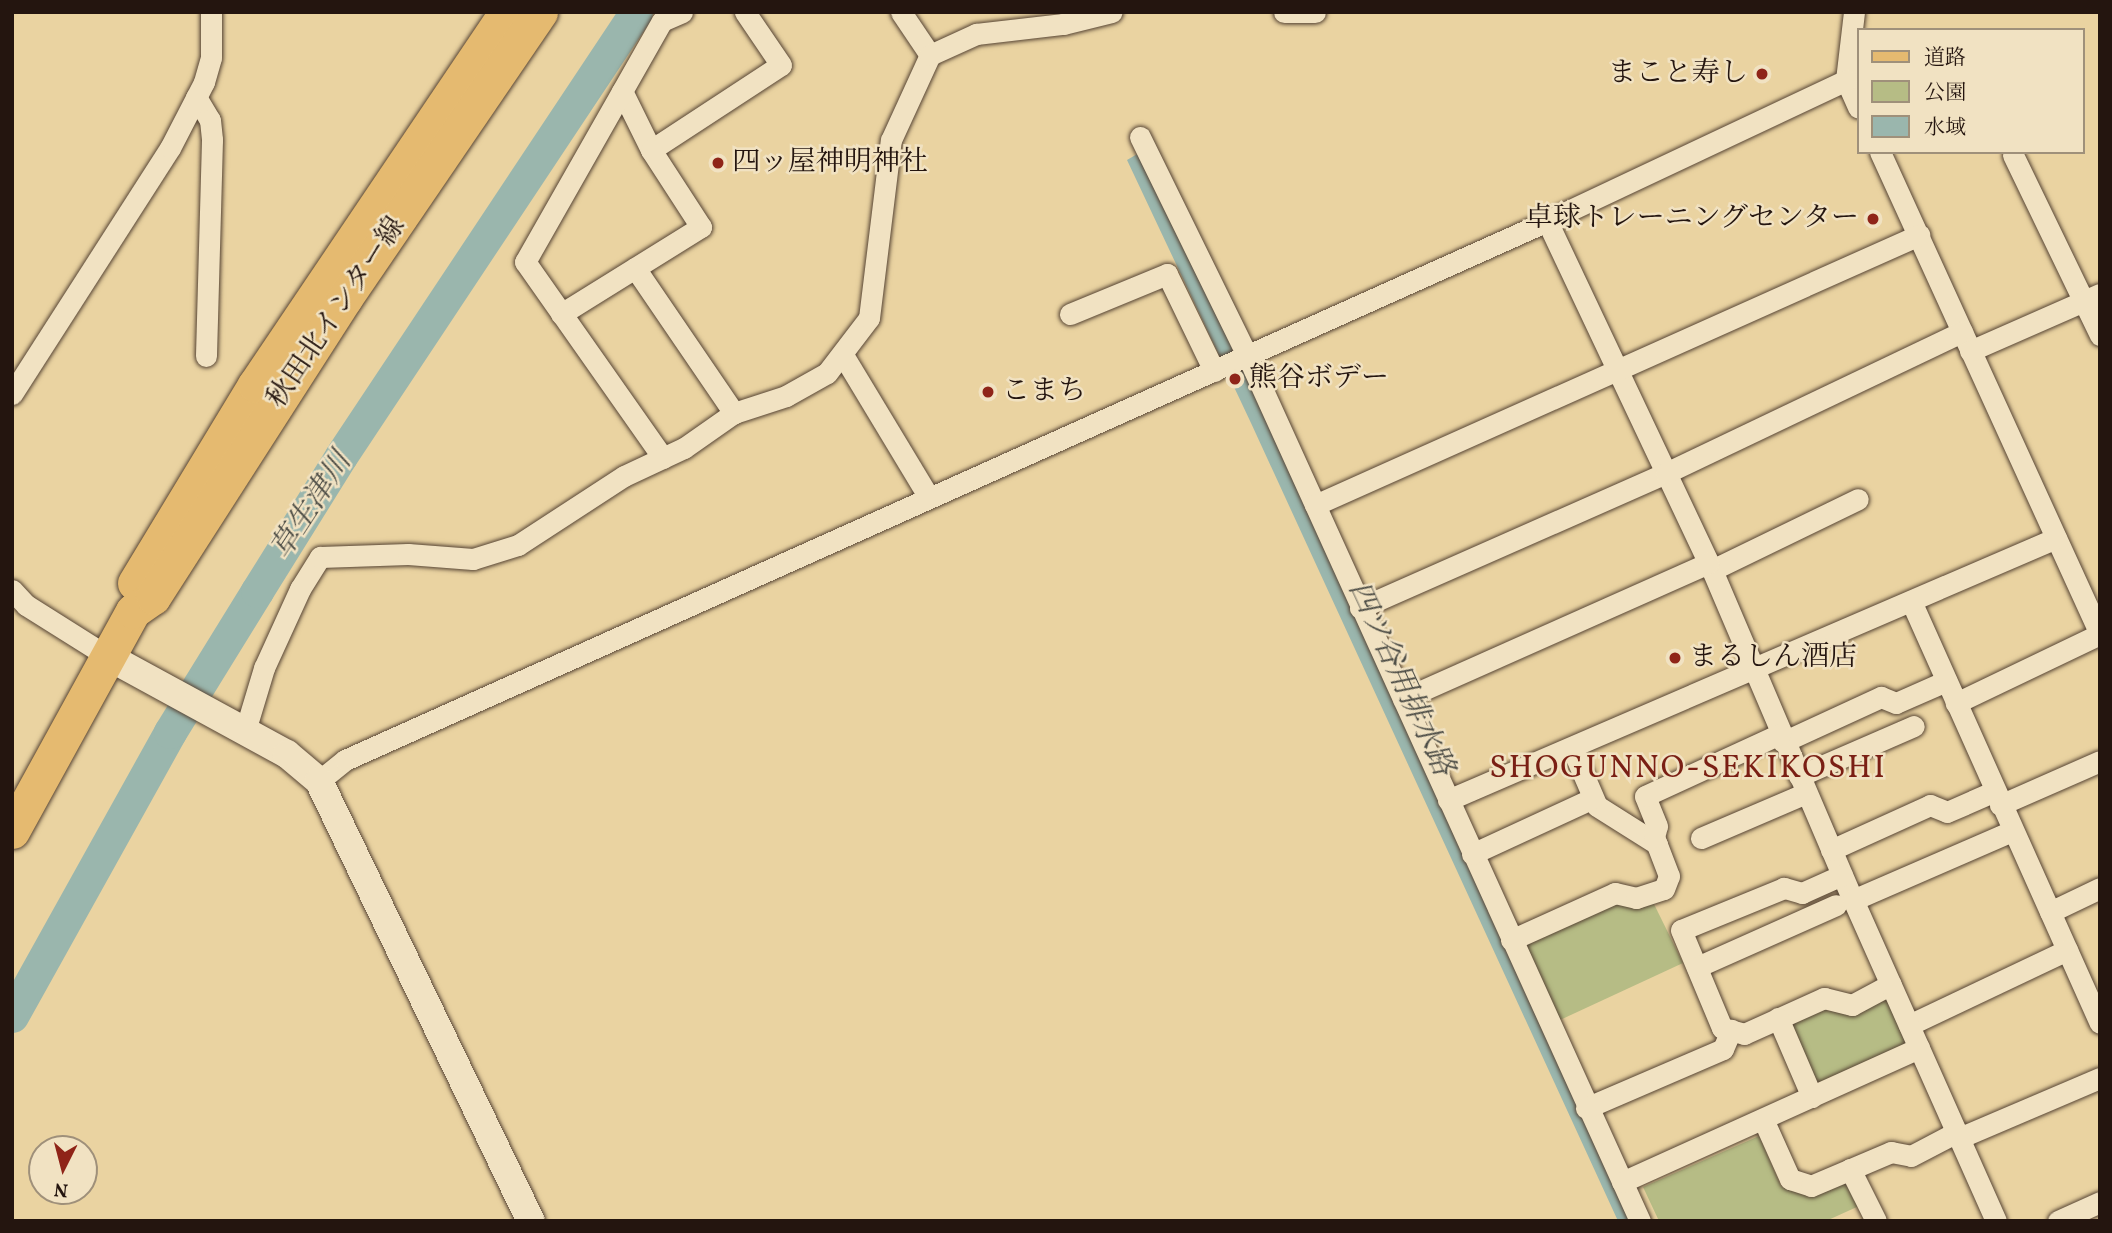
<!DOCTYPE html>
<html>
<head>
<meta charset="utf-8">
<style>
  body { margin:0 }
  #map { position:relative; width:2112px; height:1233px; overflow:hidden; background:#ead3a1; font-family:Vollkorn,"Noto Serif JP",serif }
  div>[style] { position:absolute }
  .green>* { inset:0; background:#b6bc85 }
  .water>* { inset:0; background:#9ab6ad }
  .river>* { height:33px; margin:-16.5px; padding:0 16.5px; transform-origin:16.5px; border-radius:16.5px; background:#9ab6ad }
  .roads { filter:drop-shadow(0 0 2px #564434) drop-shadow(0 0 2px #564434) }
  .minor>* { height:21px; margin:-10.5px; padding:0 10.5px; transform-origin:10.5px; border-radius:10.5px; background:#f1e2c2 }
  .tertiary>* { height:28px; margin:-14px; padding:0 14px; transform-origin:14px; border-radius:14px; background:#f1e2c2 }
  .primary>* { height:35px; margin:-17.5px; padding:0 17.5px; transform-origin:17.5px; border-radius:17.5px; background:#e5ba70 }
  .dots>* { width:19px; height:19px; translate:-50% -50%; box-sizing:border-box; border:4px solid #f1e2c2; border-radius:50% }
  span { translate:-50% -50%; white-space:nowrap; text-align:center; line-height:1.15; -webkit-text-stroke:5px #f1e2c2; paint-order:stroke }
  .poi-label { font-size:28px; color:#24150f }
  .right { translate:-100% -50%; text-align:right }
  .left { translate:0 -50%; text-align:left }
  .street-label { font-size:28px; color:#24150f }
  .water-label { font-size:30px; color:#4d4d46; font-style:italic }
  .quarter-label { font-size:32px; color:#7a1f14; letter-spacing:2px }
  .frame { position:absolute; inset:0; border:14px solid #24150f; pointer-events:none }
  .legend { position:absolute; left:1857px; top:28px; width:228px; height:126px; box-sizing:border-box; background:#f1e2c2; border:2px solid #9f907a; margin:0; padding:9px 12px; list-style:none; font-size:21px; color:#24150f }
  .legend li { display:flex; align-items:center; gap:14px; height:35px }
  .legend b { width:35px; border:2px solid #9f907a }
  .north { position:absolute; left:28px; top:1135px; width:70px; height:70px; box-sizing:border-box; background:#f1e2c2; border:2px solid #9f907a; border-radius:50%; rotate:186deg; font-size:19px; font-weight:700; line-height:28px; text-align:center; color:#24150f }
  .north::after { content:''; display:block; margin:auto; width:24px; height:32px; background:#8f2418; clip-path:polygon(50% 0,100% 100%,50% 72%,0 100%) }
</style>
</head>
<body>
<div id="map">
  <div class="green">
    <i style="clip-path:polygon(1652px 900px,1683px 963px,1560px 1020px,1524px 943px,1617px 903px)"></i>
    <i style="clip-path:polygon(1887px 996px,1908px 1044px,1817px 1085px,1788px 1025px,1824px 1008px)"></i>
    <i style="clip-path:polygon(1759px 1136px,1781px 1186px,1813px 1195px,1847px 1181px,1859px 1206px,1826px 1221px,1659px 1221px,1643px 1187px)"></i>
  </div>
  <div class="water">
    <i style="clip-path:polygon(1139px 153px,1244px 366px,1632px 1221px,1618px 1221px,1251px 423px,1127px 160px)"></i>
  </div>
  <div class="river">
    <i style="left:12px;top:1016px;width:325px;rotate:-60.9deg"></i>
    <i style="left:170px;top:732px;width:166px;rotate:-58.3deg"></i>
    <i style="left:257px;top:591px;width:159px;rotate:-58.1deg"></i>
    <i style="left:341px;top:456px;width:533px;rotate:-56.4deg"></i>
  </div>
  <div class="roads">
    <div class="minor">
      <i style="left:901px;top:12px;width:52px;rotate:56deg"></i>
      <i style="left:1284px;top:12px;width:31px"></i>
      <i style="left:1854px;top:12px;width:68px;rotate:96.7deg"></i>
      <i style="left:1846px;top:80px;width:30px;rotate:66deg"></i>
      <i style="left:622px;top:91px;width:66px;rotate:63.8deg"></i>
      <i style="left:651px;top:150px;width:155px;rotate:-33.2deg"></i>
      <i style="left:781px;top:65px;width:64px;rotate:-124.2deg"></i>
      <i style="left:196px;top:97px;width:27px;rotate:59deg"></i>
      <i style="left:210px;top:120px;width:20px;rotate:84deg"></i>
      <i style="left:212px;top:140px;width:216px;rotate:91.6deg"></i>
      <i style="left:1140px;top:137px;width:243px;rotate:63.9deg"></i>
      <i style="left:1247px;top:355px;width:951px;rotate:65.59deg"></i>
      <i style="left:1880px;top:152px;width:530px;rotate:65.47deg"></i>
      <i style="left:2100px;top:634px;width:160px;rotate:154.4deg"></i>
      <i style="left:2013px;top:155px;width:200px;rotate:64.2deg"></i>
      <i style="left:1547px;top:221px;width:386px;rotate:64.7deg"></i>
      <i style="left:1712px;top:570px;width:359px;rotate:66.9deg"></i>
      <i style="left:635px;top:268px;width:176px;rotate:55.7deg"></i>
      <i style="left:561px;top:314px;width:165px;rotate:-31.9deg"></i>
      <i style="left:701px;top:227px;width:92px;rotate:-123deg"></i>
      <i style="left:1070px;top:314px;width:105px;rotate:-22.4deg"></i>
      <i style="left:1167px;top:274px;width:108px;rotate:64.1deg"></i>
      <i style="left:1970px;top:351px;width:142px;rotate:-23.7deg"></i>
      <i style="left:843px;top:355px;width:165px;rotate:58.9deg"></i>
      <i style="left:12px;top:394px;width:292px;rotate:-57.3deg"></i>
      <i style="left:170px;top:148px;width:74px;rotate:-62.7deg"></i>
      <i style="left:204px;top:82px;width:26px;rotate:-74deg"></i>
      <i style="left:211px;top:57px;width:45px;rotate:-90deg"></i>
      <i style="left:663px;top:458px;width:240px;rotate:-125.1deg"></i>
      <i style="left:525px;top:262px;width:277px;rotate:-60.4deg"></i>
      <i style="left:662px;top:21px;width:22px;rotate:-24deg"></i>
      <i style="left:1315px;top:505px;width:662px;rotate:-24.09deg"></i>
      <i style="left:1712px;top:570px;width:162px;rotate:-25.9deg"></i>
      <i style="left:12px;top:590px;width:21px;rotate:47deg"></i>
      <i style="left:26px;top:605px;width:96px;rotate:32.2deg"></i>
      <i style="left:1911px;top:601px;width:462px;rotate:65.9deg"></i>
      <i style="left:1360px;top:608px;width:334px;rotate:-23.8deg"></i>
      <i style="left:1666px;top:473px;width:328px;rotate:-25.5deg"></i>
      <i style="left:1403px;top:699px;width:334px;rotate:-24deg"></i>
      <i style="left:245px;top:731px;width:66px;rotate:-73.2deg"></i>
      <i style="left:264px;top:668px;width:87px;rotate:-65.5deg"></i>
      <i style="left:300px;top:589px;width:38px;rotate:-58deg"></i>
      <i style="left:320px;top:557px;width:88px;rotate:-2deg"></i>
      <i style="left:408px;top:554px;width:65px;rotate:4.4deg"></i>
      <i style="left:473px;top:559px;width:47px;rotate:-17.3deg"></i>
      <i style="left:518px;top:545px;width:126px;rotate:-33.1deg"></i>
      <i style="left:624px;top:476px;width:66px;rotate:-25deg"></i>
      <i style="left:684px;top:448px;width:61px;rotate:-35deg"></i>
      <i style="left:734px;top:413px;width:55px;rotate:-18.1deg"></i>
      <i style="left:786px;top:396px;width:47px;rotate:-29.3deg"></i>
      <i style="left:827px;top:373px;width:69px;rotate:-52.6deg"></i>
      <i style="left:869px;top:318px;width:179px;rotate:-83deg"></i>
      <i style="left:891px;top:140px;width:94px;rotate:-65.4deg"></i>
      <i style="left:930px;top:55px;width:51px;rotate:-24.5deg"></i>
      <i style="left:976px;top:34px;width:88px;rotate:-6.6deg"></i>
      <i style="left:1063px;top:24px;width:50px;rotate:-13.8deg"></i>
      <i style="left:1783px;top:742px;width:108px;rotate:-24.7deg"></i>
      <i style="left:1881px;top:697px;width:16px;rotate:22deg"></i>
      <i style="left:1896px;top:703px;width:55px;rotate:-23.7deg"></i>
      <i style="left:1572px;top:748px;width:63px;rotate:66.7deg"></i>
      <i style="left:1597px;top:806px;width:71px;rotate:32.3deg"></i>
      <i style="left:1799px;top:776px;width:125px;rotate:-23.5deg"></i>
      <i style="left:319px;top:781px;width:33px;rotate:-39deg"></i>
      <i style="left:345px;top:760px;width:1317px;rotate:-24.15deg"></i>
      <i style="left:1547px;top:221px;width:331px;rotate:-25.2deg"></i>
      <i style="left:1448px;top:800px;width:662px;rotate:-23.31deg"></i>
      <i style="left:2000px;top:805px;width:109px;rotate:-23.7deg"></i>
      <i style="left:1701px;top:838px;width:114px;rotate:-23.2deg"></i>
      <i style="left:1831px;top:850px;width:109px;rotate:-24.4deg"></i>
      <i style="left:1930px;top:805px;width:18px;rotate:22deg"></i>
      <i style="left:1947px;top:812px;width:52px;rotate:-23.6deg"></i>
      <i style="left:1472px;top:854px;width:133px;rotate:-24.8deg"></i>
      <i style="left:1842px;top:875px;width:44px;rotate:155.8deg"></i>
      <i style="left:1802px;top:893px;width:19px;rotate:-164deg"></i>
      <i style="left:1784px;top:888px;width:111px;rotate:157.8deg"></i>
      <i style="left:1681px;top:930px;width:106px;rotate:67.3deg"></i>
      <i style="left:1722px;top:1028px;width:23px;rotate:15deg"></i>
      <i style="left:1744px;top:1034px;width:88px;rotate:-24.2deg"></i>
      <i style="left:1824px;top:998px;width:29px;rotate:14deg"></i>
      <i style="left:1852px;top:1005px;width:44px;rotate:-28.3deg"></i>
      <i style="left:2050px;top:912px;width:55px;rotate:-25.6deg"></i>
      <i style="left:1511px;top:940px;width:114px;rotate:-24.3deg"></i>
      <i style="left:1615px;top:893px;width:22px;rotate:13deg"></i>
      <i style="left:1636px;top:898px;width:29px;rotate:-18deg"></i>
      <i style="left:1664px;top:889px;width:14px;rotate:-69deg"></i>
      <i style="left:1669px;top:876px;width:42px;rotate:-111deg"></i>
      <i style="left:1654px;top:837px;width:11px;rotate:-75deg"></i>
      <i style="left:1657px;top:826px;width:32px;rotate:-112deg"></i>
      <i style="left:1645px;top:796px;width:149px;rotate:-24.7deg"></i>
      <i style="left:1697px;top:967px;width:152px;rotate:-24deg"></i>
      <i style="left:1778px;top:1018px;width:86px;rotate:66.7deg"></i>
      <i style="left:1909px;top:1025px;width:175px;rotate:-25.4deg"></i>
      <i style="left:1586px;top:1108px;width:149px;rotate:-23.3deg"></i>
      <i style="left:1723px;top:1049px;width:21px;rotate:-67deg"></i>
      <i style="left:1763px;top:1119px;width:66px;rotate:65.8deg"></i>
      <i style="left:1790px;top:1179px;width:22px;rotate:18deg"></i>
      <i style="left:1811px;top:1186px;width:87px;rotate:-23deg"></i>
      <i style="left:1891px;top:1152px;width:20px;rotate:11deg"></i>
      <i style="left:1911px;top:1156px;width:52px;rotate:-27.6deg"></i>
      <i style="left:1959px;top:1138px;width:153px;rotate:-23.1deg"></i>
      <i style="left:1850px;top:1169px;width:58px;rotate:63.4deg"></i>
      <i style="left:1622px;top:1182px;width:326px;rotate:-24.3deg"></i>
      <i style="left:1996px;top:1221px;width:351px;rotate:-114deg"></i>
      <i style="left:1853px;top:900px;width:173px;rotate:-23.5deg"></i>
      <i style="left:2058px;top:1221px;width:46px;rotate:-24.3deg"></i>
    </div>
    <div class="tertiary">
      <i style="left:107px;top:656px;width:205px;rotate:28.6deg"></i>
      <i style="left:287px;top:754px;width:42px;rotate:40.2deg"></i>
      <i style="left:319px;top:781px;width:488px;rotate:64.3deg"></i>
    </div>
    <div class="primary">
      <i style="left:135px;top:583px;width:232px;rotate:-58.8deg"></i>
      <i style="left:255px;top:385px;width:450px;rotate:-56deg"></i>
      <i style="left:12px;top:831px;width:251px;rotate:-61.2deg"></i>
      <i style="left:133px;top:611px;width:24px;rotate:-35deg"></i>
      <i style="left:153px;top:597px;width:355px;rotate:-57.3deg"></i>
      <i style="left:345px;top:298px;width:346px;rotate:-55.7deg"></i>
    </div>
  </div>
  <div class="dots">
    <i style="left:1762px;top:74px;background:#8f2418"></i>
    <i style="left:718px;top:163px;background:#8f2418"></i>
    <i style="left:1873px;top:219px;background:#8f2418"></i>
    <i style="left:1235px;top:379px;background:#8f2418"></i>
    <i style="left:988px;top:392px;background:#8f2418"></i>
    <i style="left:1675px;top:658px;background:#8f2418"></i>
  </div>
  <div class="poi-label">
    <span class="right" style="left:1748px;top:74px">まこと寿し</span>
    <span class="left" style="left:732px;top:163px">四ッ屋神明神社</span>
    <span class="right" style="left:1859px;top:219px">卓球トレーニングセンター</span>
    <span class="left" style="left:1249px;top:379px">熊谷ボデー</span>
    <span class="left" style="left:1002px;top:392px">こまち</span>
    <span class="left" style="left:1689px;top:658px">まるしん酒店</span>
  </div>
  <div class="street-label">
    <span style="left:337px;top:313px;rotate:-56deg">秋田北インター線</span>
  </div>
  <div class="water-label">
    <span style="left:312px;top:506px;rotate:-57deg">草生津川</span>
    <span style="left:1400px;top:679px;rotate:65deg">四ツ谷用排水路</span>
  </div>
  <div class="quarter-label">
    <span style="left:1688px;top:769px">SHOGUNNO-SEKIKOSHI</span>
  </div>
  <div class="frame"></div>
  <ul class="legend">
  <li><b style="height:9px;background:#e5ba70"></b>道路</li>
  <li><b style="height:19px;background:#b6bc85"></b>公園</li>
  <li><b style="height:19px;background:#9ab6ad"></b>水域</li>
  </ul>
  <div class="north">N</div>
</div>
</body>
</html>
